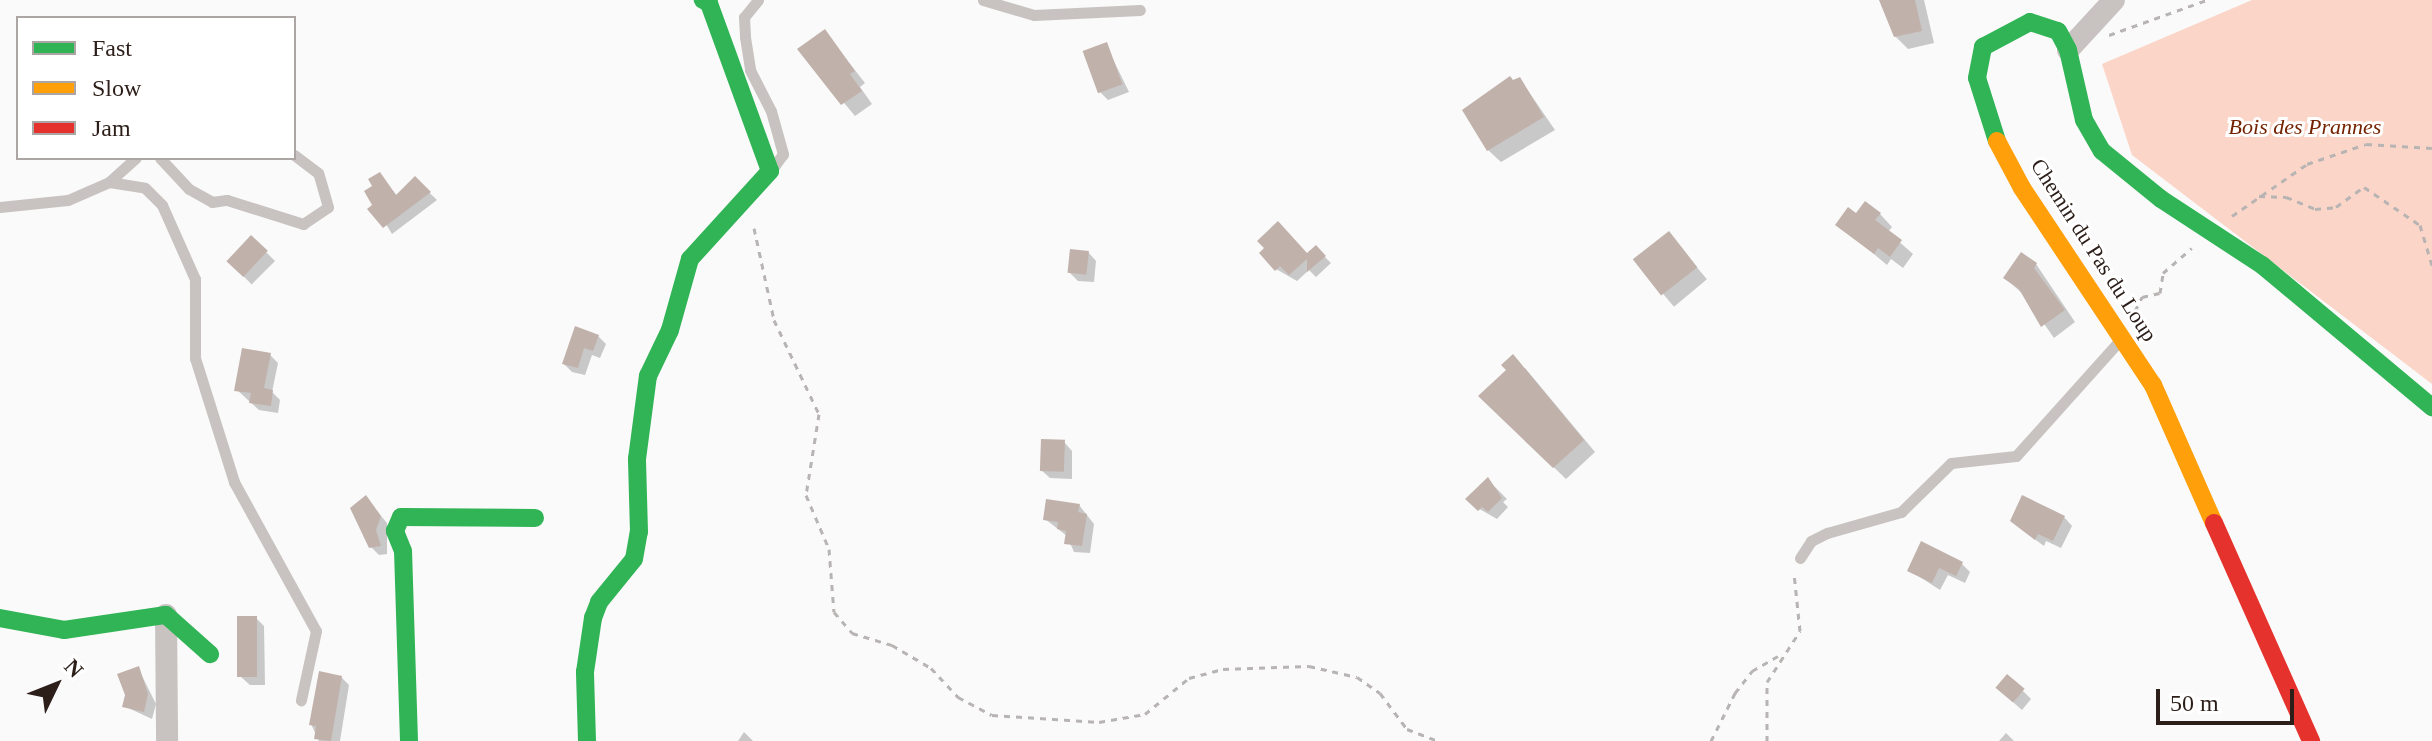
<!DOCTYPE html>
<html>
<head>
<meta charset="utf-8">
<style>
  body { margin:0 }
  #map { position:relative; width:2432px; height:741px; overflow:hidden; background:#fafafa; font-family:"Times New Roman",serif }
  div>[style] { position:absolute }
  .green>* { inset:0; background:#fbd5c8 }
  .shadow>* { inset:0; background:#0003; transform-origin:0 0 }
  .building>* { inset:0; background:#c1b1ab; transform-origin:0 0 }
  .path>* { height:3px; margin-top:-1.5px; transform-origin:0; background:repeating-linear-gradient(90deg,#b8b4b3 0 6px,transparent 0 12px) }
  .lane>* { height:11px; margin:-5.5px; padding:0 5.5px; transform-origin:5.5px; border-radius:5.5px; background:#c8c3c0 }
  .street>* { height:22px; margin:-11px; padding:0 11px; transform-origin:11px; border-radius:11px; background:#c8c3c0 }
  .fast>* { height:18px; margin:-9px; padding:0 9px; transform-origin:9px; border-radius:9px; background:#30b455 }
  .slow>* { height:18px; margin:-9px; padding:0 9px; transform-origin:9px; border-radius:9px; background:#ff9f0a }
  .jam>* { height:18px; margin:-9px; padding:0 9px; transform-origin:9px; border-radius:9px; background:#e5322d }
  span { translate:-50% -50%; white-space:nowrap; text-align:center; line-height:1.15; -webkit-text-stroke:6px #fff; paint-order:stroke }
  .park-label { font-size:22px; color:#742300; font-style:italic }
  .street-label { font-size:22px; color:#2c1e19 }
  .legend { position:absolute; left:16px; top:16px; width:280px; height:144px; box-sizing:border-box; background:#fff; border:2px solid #aba5a3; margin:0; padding:10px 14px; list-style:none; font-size:24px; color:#2c1e19 }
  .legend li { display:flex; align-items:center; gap:16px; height:40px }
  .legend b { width:40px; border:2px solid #aba5a3 }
  .north { position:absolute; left:16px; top:645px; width:80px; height:80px; -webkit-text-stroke:6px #fff; paint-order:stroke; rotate:47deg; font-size:22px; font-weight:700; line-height:32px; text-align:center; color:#2c1e19 }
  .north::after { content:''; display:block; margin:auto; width:28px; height:36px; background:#2c1e19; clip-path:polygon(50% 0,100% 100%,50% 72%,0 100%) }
  .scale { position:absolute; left:2156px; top:689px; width:138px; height:36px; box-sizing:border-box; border:4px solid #2c1e19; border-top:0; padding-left:10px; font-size:24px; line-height:28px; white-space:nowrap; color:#2c1e19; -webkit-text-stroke:6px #fff; paint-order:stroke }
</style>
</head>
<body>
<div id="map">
  <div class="green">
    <i style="clip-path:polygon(2252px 0,2432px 0,2432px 384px,2132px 155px,2102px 64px)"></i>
  </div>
  <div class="shadow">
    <i style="clip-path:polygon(1883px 0,1924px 0,1934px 43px,1908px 49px,1895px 36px)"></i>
    <i style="clip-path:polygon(825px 32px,865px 83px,860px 87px,872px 104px,855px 116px,800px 50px)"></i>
    <i style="clip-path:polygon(1106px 45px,1129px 92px,1108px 100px,1100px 92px)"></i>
    <i style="clip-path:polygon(1520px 79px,1555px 130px,1501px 162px,1488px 150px)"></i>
    <i style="clip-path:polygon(415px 179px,437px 200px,392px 234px,375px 206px,375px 187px,386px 182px,398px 197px)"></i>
    <i style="clip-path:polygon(1880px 214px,1892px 227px,1888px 232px,1913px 254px,1903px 268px,1891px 259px,1887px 265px,1838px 224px)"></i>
    <i style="left:1669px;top:234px;width:59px;height:43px;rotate:50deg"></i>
    <i style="left:251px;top:237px;width:34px;height:33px;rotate:45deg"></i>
    <i style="clip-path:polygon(1267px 248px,1308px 256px,1316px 248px,1331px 263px,1316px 277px,1309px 270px,1297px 281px,1276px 269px)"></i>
    <i style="clip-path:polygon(1088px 252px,1096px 261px,1094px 282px,1078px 281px,1069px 272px)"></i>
    <i style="clip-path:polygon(2036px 264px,2075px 322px,2054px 338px,2024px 295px,2005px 278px)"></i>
    <i style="clip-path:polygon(598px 336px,606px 344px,600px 358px,592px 355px,585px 375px,572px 372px,564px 364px)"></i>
    <i style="clip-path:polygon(270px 355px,278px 363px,272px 392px,280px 400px,278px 413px,259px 410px,237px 390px)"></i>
    <i style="clip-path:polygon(1525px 368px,1595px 452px,1566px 479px,1480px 396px)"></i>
    <i style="clip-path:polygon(1064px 442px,1072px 451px,1072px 479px,1050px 478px,1041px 470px)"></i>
    <i style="clip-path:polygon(1488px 480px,1507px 499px,1503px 502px,1508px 507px,1497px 519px,1476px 507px)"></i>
    <i style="clip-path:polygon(366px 498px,387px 523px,387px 554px,379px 555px,371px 547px)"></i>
    <i style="clip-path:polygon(1079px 505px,1094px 524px,1090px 553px,1074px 552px,1067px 536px,1045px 519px)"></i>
    <i style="clip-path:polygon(2064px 517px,2072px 526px,2061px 548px,2046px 541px,2044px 546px,2021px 529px)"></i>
    <i style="clip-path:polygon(1962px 564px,1970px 572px,1965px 583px,1948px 575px,1940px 590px,1909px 570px)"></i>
    <i style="clip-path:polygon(256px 618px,264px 626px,265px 685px,250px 685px,241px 677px)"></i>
    <i style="clip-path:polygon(138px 668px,156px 704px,152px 719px,124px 706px)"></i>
    <i style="clip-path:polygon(341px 677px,349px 685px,340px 741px,319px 741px,311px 724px)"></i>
    <i style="clip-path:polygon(2023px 691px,2031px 699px,2022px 710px,2006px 696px)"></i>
    <i style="clip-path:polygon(744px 732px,753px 741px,738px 741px)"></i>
    <i style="clip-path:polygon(2006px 733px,2014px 741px,1999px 741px)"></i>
  </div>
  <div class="building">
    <i style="clip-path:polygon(1879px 0,1915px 0,1922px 31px,1894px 37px)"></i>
    <i style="clip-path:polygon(825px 29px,855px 71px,850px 74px,862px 91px,841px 105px,797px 49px)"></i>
    <i style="left:1107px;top:42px;width:45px;height:26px;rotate:70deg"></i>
    <i style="clip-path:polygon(1510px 76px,1513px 80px,1520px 77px,1544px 117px,1487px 151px,1462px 110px)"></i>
    <i style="clip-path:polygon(380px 172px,396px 195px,415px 176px,431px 192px,383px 228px,367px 209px,372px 205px,364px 191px,372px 186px,368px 179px)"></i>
    <i style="clip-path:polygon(1865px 201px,1881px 213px,1875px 220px,1902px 240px,1890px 257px,1878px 248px,1874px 254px,1835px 225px,1848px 207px,1856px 213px)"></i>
    <i style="clip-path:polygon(1278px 221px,1307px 253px,1316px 245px,1326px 256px,1307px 272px,1307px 259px,1289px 275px,1280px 266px,1275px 271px,1259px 253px,1264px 248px,1257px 241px)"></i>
    <i style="left:1669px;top:231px;width:46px;height:46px;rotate:52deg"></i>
    <i style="left:251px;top:235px;width:23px;height:36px;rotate:43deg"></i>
    <i style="left:1070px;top:249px;width:19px;height:24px;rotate:6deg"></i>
    <i style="clip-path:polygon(2021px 252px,2037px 263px,2034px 268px,2065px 310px,2041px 327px,2019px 289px,2003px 278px)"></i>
    <i style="clip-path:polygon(575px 326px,599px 335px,593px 351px,584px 348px,578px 368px,562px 364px)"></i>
    <i style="clip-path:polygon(242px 348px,271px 353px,264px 388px,273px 390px,271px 406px,249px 403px,251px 393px,234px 391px)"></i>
    <i style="clip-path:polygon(1513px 354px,1584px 440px,1553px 468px,1478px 396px,1506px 370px,1501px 365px)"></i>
    <i style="left:1041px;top:439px;width:24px;height:32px;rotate:2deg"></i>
    <i style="clip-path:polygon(1488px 477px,1502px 498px,1488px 512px,1482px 507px,1478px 511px,1465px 499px)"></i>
    <i style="clip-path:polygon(366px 495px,381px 516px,376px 530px,381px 546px,369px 548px,350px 508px)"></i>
    <i style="clip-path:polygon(2022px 495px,2065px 516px,2053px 541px,2038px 534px,2035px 540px,2010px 521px)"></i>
    <i style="clip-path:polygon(1046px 499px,1080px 504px,1078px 512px,1087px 514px,1082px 546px,1064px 544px,1066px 531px,1057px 529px,1058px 522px,1043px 520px)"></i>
    <i style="clip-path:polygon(1921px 541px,1963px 562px,1956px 576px,1939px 568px,1932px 583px,1907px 571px)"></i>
    <i style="left:257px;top:616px;width:61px;height:20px;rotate:90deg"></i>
    <i style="clip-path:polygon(139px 666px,148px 694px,144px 712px,122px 707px,125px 695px,117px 674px)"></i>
    <i style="clip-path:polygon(319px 671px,342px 676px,331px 741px,314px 739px,316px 726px,309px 725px)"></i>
    <i style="left:2007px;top:674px;width:23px;height:18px;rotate:40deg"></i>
  </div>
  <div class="path">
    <i style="left:2109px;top:35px;width:104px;rotate:-19.7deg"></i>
    <i style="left:2259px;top:196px;width:27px;rotate:2deg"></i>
    <i style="left:2286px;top:197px;width:31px;rotate:22deg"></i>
    <i style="left:2315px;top:209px;width:21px;rotate:-5deg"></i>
    <i style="left:2336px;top:207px;width:34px;rotate:-36deg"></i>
    <i style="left:2364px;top:187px;width:68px;rotate:34.2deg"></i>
    <i style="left:2420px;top:225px;width:42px;rotate:73.3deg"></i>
    <i style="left:2232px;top:216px;width:91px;rotate:-34.7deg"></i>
    <i style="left:2307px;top:164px;width:62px;rotate:-18.7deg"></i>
    <i style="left:2366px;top:144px;width:66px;rotate:3.5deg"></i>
    <i style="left:754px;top:228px;width:94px;rotate:77.7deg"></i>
    <i style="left:774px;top:320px;width:104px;rotate:64.4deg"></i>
    <i style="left:819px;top:414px;width:82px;rotate:99.1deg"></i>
    <i style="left:806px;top:495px;width:59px;rotate:66.9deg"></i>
    <i style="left:829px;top:549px;width:63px;rotate:85.5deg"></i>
    <i style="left:834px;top:612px;width:28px;rotate:49deg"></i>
    <i style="left:852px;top:633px;width:42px;rotate:16.7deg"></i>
    <i style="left:892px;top:645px;width:45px;rotate:30.5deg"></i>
    <i style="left:931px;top:668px;width:40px;rotate:47deg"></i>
    <i style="left:958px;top:697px;width:38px;rotate:28deg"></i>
    <i style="left:992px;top:715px;width:107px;rotate:3.7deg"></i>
    <i style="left:1099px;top:722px;width:47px;rotate:-9.9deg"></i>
    <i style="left:1145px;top:714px;width:57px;rotate:-39.3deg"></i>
    <i style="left:1189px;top:678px;width:35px;rotate:-15deg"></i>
    <i style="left:1223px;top:669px;width:86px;rotate:-2deg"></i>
    <i style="left:1309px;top:666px;width:49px;rotate:12.9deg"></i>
    <i style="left:1357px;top:677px;width:28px;rotate:35deg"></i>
    <i style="left:1380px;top:693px;width:45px;rotate:53.1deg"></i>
    <i style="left:1407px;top:729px;width:33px;rotate:21deg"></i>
    <i style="left:2135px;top:311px;width:16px;rotate:-63deg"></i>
    <i style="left:2142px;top:297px;width:18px;rotate:-13deg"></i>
    <i style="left:2160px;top:293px;width:20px;rotate:-81deg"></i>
    <i style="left:2163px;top:273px;width:38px;rotate:-41deg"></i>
    <i style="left:1711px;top:741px;width:54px;rotate:-63.4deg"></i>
    <i style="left:1735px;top:693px;width:28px;rotate:-52deg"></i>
    <i style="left:1752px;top:671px;width:30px;rotate:-30deg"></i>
    <i style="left:1767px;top:741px;width:59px;rotate:-90deg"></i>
    <i style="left:1767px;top:682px;width:61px;rotate:-57.1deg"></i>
    <i style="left:1800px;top:631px;width:58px;rotate:-95.9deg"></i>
  </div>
  <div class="lane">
    <i style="left:758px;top:0;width:22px;rotate:129deg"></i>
    <i style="left:744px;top:17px;width:20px;rotate:87deg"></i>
    <i style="left:745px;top:37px;width:33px;rotate:81deg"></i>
    <i style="left:750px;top:70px;width:46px;rotate:62.9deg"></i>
    <i style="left:771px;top:111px;width:45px;rotate:74.4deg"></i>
    <i style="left:783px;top:154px;width:17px;rotate:126deg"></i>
    <i style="left:983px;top:0;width:53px;rotate:16.4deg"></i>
    <i style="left:1034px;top:15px;width:106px;rotate:-2.7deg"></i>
    <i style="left:160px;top:158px;width:42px;rotate:46.9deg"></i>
    <i style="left:189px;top:189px;width:26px;rotate:29deg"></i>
    <i style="left:212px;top:202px;width:15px;rotate:-8deg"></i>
    <i style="left:227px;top:200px;width:80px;rotate:17.5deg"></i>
    <i style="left:303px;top:224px;width:30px;rotate:-34deg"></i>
    <i style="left:328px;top:207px;width:35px;rotate:-106deg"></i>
    <i style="left:318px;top:173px;width:30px;rotate:-143deg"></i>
    <i style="left:109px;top:182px;width:36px;rotate:9deg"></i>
    <i style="left:145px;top:188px;width:24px;rotate:45deg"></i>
    <i style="left:162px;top:205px;width:81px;rotate:66deg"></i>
    <i style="left:195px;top:279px;width:79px;rotate:90deg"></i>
    <i style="left:195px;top:358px;width:130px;rotate:72.5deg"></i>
    <i style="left:234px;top:482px;width:170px;rotate:61.2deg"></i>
    <i style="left:316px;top:631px;width:71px;rotate:102.3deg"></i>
    <i style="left:0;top:207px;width:68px;rotate:-5.9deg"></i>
    <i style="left:68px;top:200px;width:45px;rotate:-23.7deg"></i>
    <i style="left:109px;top:182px;width:36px;rotate:-42deg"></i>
    <i style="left:1800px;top:558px;width:20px;rotate:-57deg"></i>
    <i style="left:1811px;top:541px;width:18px;rotate:-27deg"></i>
    <i style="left:1827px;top:533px;width:77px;rotate:-15.8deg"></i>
    <i style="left:1901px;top:512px;width:70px;rotate:-44.4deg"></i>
    <i style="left:1951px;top:463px;width:65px;rotate:-6.1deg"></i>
    <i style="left:2016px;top:456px;width:156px;rotate:-48.1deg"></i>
  </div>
  <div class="street">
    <i style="left:2068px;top:50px;width:68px;rotate:-47.4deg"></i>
    <i style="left:166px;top:615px;width:126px;rotate:89.5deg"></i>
  </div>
  <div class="fast">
    <i style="left:1997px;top:141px;width:66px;rotate:-107.6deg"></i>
    <i style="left:1977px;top:78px;width:32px;rotate:-79deg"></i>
    <i style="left:1983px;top:47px;width:53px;rotate:-28deg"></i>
    <i style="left:2030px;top:22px;width:29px;rotate:18deg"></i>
    <i style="left:2058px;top:31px;width:21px;rotate:62deg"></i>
    <i style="left:2068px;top:50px;width:72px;rotate:77.1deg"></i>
    <i style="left:2084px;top:120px;width:36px;rotate:60deg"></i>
    <i style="left:2102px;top:151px;width:76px;rotate:39.1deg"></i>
    <i style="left:2161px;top:199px;width:121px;rotate:33.2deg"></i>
    <i style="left:2262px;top:265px;width:222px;rotate:39.9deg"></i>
    <i style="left:0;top:618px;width:65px;rotate:10.6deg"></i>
    <i style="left:64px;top:630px;width:103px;rotate:-8.4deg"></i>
    <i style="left:166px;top:615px;width:59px;rotate:41.6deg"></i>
    <i style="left:409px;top:741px;width:190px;rotate:-91.8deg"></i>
    <i style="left:403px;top:551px;width:22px;rotate:-112deg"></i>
    <i style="left:395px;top:531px;width:15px;rotate:-67deg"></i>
    <i style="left:401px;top:517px;width:134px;rotate:0.4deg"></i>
    <i style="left:587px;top:741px;width:69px;rotate:-91.7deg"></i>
    <i style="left:585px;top:672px;width:55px;rotate:-81.6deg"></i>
    <i style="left:593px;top:618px;width:17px;rotate:-69deg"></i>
    <i style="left:599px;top:602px;width:55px;rotate:-50.9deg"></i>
    <i style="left:634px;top:559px;width:27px;rotate:-80deg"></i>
    <i style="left:639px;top:532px;width:73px;rotate:-91.6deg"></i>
    <i style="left:637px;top:459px;width:84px;rotate:-82.5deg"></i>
    <i style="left:648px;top:376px;width:51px;rotate:-64.4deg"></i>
    <i style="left:670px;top:330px;width:74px;rotate:-74.3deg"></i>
    <i style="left:690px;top:259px;width:119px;rotate:-47.7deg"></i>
    <i style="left:770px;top:171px;width:179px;rotate:-110deg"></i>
    <i style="left:709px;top:3px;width:7px;rotate:-153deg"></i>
  </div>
  <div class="slow">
    <i style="left:1997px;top:141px;width:53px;rotate:62deg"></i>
    <i style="left:2022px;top:188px;width:237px;rotate:56.4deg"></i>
    <i style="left:2153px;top:385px;width:151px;rotate:66.2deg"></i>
  </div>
  <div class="jam">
    <i style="left:2214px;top:523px;width:239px;rotate:66deg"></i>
  </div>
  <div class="park-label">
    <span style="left:2305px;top:127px">Bois des Prannes</span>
  </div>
  <div class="street-label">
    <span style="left:2094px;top:250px;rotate:57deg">Chemin du Pas du Loup</span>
  </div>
  <ul class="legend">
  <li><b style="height:10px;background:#30b455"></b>Fast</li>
  <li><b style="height:10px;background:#ff9f0a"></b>Slow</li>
  <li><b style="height:10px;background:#e5322d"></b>Jam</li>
  </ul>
  <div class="north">N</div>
  <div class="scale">50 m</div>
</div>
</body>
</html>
